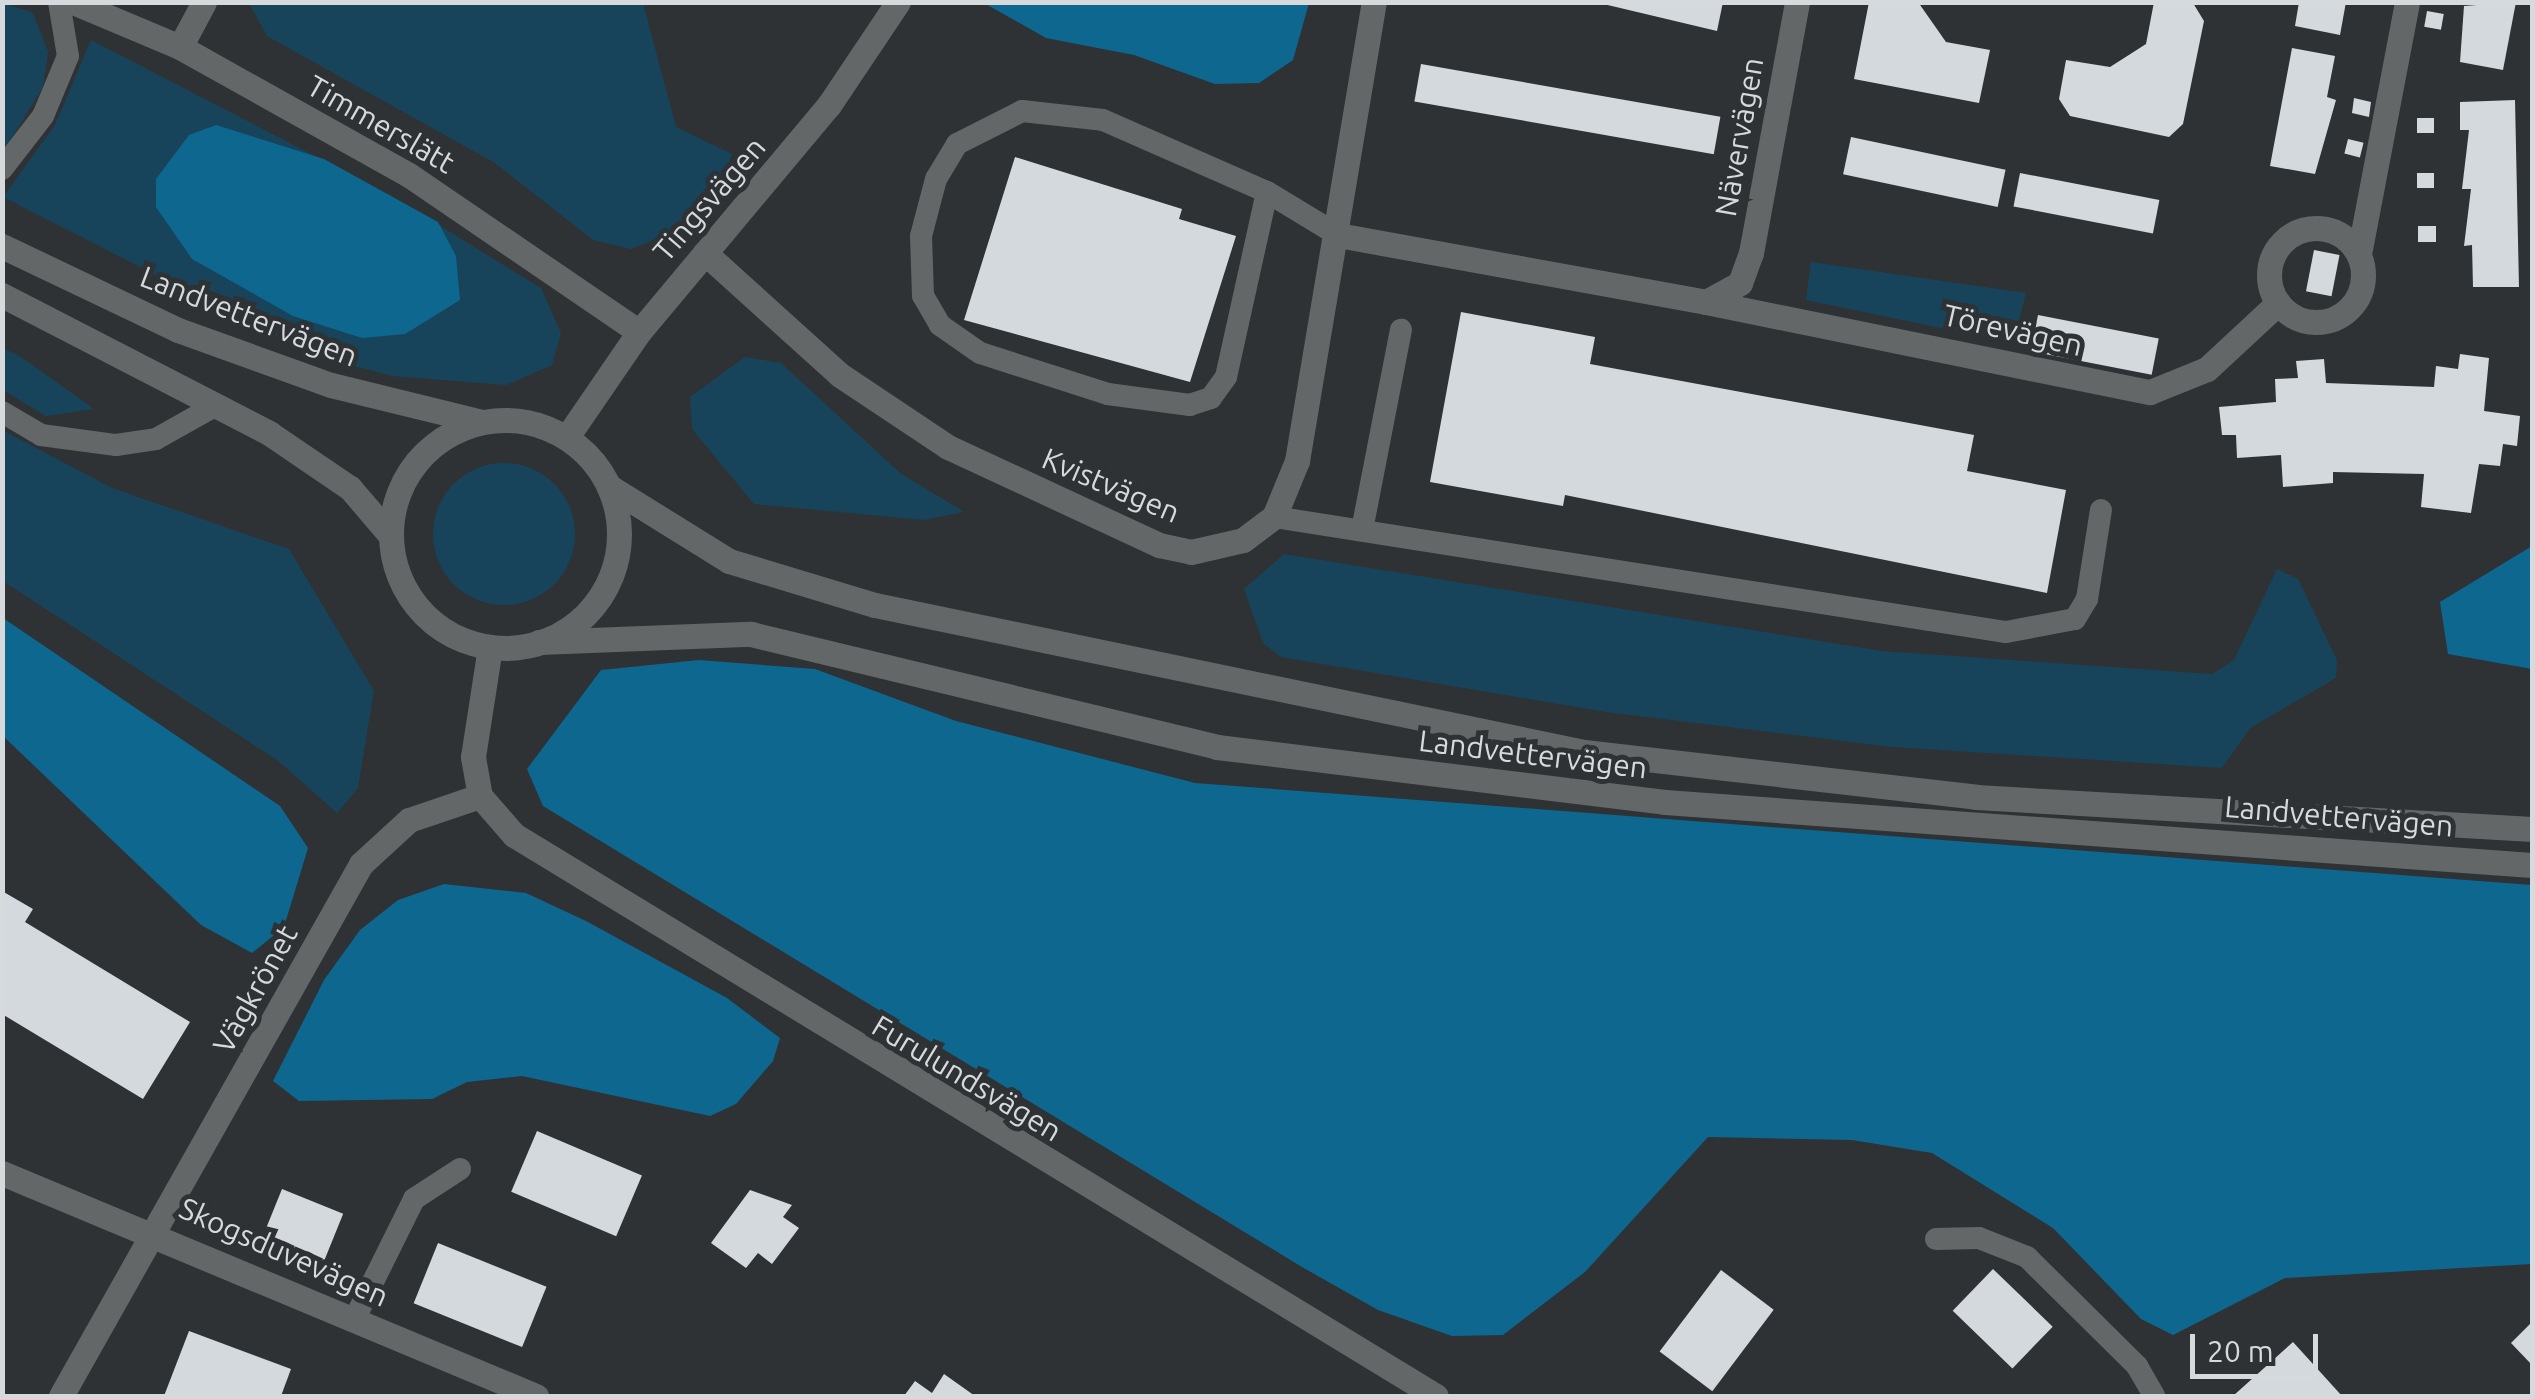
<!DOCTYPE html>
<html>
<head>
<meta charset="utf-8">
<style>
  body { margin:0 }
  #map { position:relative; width:2535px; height:1399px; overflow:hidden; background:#2e3235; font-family:Ubuntu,sans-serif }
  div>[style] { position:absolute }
  .green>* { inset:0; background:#17445b }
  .round { border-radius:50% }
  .forest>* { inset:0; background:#0e678f }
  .building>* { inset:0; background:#d3d9dd; transform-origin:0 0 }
  .service>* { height:22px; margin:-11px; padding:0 11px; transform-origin:11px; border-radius:11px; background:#646768 }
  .minor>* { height:25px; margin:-12.5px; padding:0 12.5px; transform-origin:12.5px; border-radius:12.5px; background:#646768 }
  .minor>.ring { margin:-12.5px; padding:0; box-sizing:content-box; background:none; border:25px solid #646768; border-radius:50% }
  .tertiary>* { height:25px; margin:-12.5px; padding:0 12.5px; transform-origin:12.5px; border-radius:12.5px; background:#646768 }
  .tertiary>.ring { margin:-12.5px; padding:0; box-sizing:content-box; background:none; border:25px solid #646768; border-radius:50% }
  span { translate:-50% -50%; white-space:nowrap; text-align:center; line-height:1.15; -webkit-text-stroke:10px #2e3235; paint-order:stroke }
  .street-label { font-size:30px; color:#d7dadc }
  .frame { position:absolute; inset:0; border:5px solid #d7dadc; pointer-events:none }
  .scale { position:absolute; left:2190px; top:1334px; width:128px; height:45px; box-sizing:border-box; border:5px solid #d7dadc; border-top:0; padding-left:12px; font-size:30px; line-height:35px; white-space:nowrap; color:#d7dadc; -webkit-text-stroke:8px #2e3235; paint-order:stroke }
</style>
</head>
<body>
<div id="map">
  <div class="green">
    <i style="clip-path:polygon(3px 3px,33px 13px,48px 52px,43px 87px,3px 152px)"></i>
    <i style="clip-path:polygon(249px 3px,643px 3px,676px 127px,732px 154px,725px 179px,673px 232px,631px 249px,593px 240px,495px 163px,267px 36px)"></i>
    <i style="clip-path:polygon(91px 40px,390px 195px,541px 288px,561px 333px,552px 365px,506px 385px,392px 376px,313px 355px,3px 197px,55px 125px)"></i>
    <i style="clip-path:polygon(1811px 262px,2026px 293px,2013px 343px,1806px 300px)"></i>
    <i style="clip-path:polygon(3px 348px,21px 357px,94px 409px,46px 416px,3px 390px)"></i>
    <i style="clip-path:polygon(745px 357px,781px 363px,900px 473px,964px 512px,924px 520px,754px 504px,692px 429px,690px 397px)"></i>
    <i style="clip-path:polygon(2px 430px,112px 488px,289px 549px,374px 691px,358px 788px,337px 813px,277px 760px,3px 581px)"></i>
    <i class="round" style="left:433px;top:463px;width:142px;height:142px"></i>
    <i style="clip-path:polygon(1284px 554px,1882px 651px,2212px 674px,2234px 660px,2277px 569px,2298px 579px,2337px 660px,2336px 678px,2250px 728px,2222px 768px,1893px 747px,1606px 712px,1281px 657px,1263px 643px,1244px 589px)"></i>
  </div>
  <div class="forest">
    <i style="clip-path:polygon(984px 3px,984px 2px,1309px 3px,1293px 60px,1259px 83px,1215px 84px,1134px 55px,1046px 38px)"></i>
    <i style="clip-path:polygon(216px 125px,324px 159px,438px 222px,456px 256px,460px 300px,405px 334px,362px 338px,293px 316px,192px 259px,156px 207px,156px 179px,189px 135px)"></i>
    <i style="clip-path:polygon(2532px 546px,2532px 669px,2448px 654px,2440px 602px)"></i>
    <i style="clip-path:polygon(3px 618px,280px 806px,308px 848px,284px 927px,252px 953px,201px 925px,3px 736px)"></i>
    <i style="clip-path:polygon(699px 660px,815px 669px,956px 721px,1195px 783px,2532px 885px,2532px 1264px,2285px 1278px,2173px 1335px,2141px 1319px,2053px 1228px,1932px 1153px,1852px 1140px,1708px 1137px,1585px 1272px,1538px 1308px,1503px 1335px,1452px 1336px,1378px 1310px,1302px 1267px,543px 806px,527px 769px,601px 670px)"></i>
    <i style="clip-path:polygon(444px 884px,526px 893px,586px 921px,727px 998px,780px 1038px,773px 1061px,736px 1104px,710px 1116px,522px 1076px,467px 1082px,432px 1099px,299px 1101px,273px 1081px,324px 980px,360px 930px,398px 900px)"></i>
  </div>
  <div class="building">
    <i style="clip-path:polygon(1595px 2px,1723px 2px,1717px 31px)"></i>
    <i style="clip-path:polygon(1869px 2px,1918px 2px,1946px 42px,1990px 50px,1979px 103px,1854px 79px)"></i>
    <i style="clip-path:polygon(2154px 2px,2193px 3px,2204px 21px,2183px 124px,2169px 137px,2070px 116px,2059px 99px,2066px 60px,2110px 67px,2146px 44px)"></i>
    <i style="clip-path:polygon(2299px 2px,2346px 2px,2340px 35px,2295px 26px)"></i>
    <i style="clip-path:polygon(2516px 2px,2503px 70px,2460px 62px,2464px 6px)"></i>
    <i style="left:2427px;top:11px;width:17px;height:16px;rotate:10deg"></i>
    <i style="clip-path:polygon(2292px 48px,2335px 56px,2327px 97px,2336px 100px,2315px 174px,2270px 166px)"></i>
    <i style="left:1421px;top:64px;width:304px;height:38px;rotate:10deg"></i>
    <i style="clip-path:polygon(2354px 98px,2371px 102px,2369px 117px,2352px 113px)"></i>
    <i style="clip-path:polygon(2515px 100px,2519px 287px,2473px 287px,2472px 245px,2464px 246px,2471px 189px,2462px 189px,2469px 130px,2460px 130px,2460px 102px)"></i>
    <i style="left:2417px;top:118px;width:17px;height:15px"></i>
    <i style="left:1851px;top:137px;width:158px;height:38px;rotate:12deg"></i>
    <i style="left:2348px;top:139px;width:16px;height:15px;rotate:14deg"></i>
    <i style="clip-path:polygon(1015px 157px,1182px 209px,1179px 219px,1236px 236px,1190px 382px,964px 320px)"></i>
    <i style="left:2020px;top:173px;width:142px;height:34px;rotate:11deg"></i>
    <i style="left:2417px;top:173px;width:17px;height:15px"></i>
    <i style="left:2418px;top:226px;width:18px;height:16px"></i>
    <i style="left:2314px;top:250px;width:26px;height:42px;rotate:11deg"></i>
    <i style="clip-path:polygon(1461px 312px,1595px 337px,1590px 364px,1974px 435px,1967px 471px,2066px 490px,2047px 593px,1565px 495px,1563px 506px,1430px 482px)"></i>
    <i style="left:2038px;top:315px;width:123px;height:37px;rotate:11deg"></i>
    <i style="clip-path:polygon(2460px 354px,2489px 358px,2484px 411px,2520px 416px,2517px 446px,2503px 444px,2500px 466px,2479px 464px,2471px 513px,2421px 507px,2424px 474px,2333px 472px,2333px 483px,2283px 487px,2281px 455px,2237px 458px,2236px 435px,2222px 435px,2219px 407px,2276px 402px,2275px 379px,2298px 378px,2296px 361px,2324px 359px,2326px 383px,2434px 387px,2436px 366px,2458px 369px)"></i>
    <i style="clip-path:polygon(2px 891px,33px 909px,25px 922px,190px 1022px,143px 1099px,2px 1014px)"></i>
    <i style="left:537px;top:1131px;width:114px;height:66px;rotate:23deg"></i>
    <i style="left:282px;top:1189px;width:66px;height:54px;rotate:22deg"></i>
    <i style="clip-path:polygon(750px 1190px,792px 1205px,783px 1217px,799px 1228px,772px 1264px,758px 1253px,746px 1268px,711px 1243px)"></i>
    <i style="left:438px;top:1243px;width:117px;height:65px;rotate:22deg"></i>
    <i style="left:1993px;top:1269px;width:83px;height:58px;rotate:44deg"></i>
    <i style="left:1721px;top:1270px;width:66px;height:102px;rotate:37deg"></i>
    <i style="clip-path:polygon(2532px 1322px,2532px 1365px,2511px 1343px)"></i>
    <i style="clip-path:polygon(189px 1331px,291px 1369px,281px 1396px,164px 1396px)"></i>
    <i style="clip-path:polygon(2293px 1342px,2342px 1396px,2233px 1396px)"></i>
    <i style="clip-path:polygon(944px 1374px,975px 1396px,904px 1396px,915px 1381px,932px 1393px)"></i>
  </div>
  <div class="service">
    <i style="left:2px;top:169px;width:67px;rotate:-52.3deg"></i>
    <i style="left:43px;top:116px;width:65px;rotate:-67.4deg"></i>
    <i style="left:68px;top:56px;width:55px;rotate:-99.5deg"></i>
    <i style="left:1267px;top:192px;width:189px;rotate:102.5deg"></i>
    <i style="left:1226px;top:377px;width:26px;rotate:126deg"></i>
    <i style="left:1211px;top:398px;width:22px;rotate:162deg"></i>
    <i style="left:1190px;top:405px;width:83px;rotate:-172.4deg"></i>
    <i style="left:1108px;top:394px;width:134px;rotate:-162.2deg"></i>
    <i style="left:980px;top:353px;width:49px;rotate:-145deg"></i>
    <i style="left:940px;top:325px;width:34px;rotate:-120deg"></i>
    <i style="left:923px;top:296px;width:60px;rotate:-91.9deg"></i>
    <i style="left:921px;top:236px;width:59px;rotate:-75.3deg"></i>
    <i style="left:936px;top:179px;width:41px;rotate:-59deg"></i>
    <i style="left:957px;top:144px;width:73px;rotate:-26.9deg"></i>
    <i style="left:1022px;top:111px;width:81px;rotate:6.3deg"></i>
    <i style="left:1103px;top:120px;width:179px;rotate:23.7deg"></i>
    <i style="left:1267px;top:192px;width:83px;rotate:31.2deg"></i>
    <i style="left:2px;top:412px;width:45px;rotate:30.5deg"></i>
    <i style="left:41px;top:435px;width:76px;rotate:7.6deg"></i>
    <i style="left:116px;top:445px;width:40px;rotate:-8.5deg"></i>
    <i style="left:156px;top:439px;width:63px;rotate:-29.4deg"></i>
    <i style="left:1274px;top:517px;width:741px;rotate:8.93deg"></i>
    <i style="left:2006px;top:632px;width:70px;rotate:-10.7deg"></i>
    <i style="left:2075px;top:619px;width:23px;rotate:-59deg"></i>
    <i style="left:2087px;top:599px;width:90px;rotate:-81.1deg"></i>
    <i style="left:1363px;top:525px;width:199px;rotate:-79deg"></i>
    <i style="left:1936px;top:1239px;width:43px;rotate:-1.3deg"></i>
    <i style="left:1979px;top:1238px;width:52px;rotate:21.6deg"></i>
    <i style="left:2027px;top:1257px;width:155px;rotate:44.7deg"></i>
    <i style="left:2137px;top:1366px;width:34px;rotate:60deg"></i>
    <i style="left:355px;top:1318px;width:133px;rotate:-63.6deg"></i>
    <i style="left:414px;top:1199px;width:55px;rotate:-33.1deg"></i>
  </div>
  <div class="minor">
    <i style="left:73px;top:2px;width:116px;rotate:22.8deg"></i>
    <i style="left:180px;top:47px;width:262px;rotate:29.2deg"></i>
    <i style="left:409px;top:175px;width:278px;rotate:34.3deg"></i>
    <i style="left:180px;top:47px;width:51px;rotate:-61.9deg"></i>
    <i class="ring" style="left:2269px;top:228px;width:69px;height:69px"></i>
    <i style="left:1338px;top:235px;width:374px;rotate:10.3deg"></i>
    <i style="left:1706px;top:302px;width:39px;rotate:-29deg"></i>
    <i style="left:1740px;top:283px;width:32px;rotate:-70deg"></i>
    <i style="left:1751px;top:253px;width:255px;rotate:-79.6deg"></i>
    <i style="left:705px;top:253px;width:182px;rotate:42.1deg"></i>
    <i style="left:840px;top:375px;width:130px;rotate:33.7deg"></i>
    <i style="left:948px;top:447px;width:233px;rotate:24.9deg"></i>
    <i style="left:1159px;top:545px;width:33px;rotate:12deg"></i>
    <i style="left:1191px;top:552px;width:53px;rotate:-13deg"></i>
    <i style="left:1243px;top:540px;width:39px;rotate:-37deg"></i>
    <i style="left:1274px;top:517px;width:61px;rotate:-67.7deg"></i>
    <i style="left:1297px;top:461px;width:465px;rotate:-80.5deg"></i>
    <i style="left:2359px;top:254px;width:257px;rotate:-79.2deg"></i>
    <i style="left:1706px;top:302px;width:453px;rotate:11.5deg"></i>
    <i style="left:2150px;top:392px;width:61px;rotate:-22deg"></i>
    <i style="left:2207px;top:369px;width:97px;rotate:-42.9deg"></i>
    <i style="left:490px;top:647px;width:111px;rotate:98.8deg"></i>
    <i style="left:473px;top:757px;width:40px;rotate:80deg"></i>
    <i style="left:480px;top:796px;width:52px;rotate:48.9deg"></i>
    <i style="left:514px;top:835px;width:1079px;rotate:31.32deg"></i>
    <i style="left:2px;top:1173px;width:579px;rotate:22.67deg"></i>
    <i style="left:61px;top:1396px;width:611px;rotate:-60.58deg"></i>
    <i style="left:361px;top:864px;width:65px;rotate:-42.5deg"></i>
    <i style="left:409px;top:820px;width:75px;rotate:-18.7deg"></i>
  </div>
  <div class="tertiary">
    <i style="left:2px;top:246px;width:195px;rotate:25.5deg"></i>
    <i style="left:178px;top:330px;width:163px;rotate:19.8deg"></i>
    <i style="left:331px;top:385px;width:155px;rotate:13.8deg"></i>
    <i style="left:2px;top:295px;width:301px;rotate:27.3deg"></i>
    <i style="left:269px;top:433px;width:98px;rotate:34.2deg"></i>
    <i style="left:350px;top:488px;width:63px;rotate:49.5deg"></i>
    <i class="ring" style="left:391px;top:420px;width:203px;height:203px"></i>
    <i style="left:567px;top:437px;width:127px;rotate:-55.6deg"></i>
    <i style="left:639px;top:332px;width:296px;rotate:-50.1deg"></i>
    <i style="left:829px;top:105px;width:124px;rotate:-56.2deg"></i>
    <i style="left:610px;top:487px;width:140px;rotate:31.9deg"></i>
    <i style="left:729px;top:561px;width:152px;rotate:16.8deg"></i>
    <i style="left:875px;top:605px;width:724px;rotate:11.71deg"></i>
    <i style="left:1584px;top:752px;width:395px;rotate:6.5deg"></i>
    <i style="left:1976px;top:797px;width:557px;rotate:3.29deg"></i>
    <i style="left:539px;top:642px;width:212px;rotate:-2.2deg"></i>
    <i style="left:751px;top:634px;width:480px;rotate:13.6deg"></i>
    <i style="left:1217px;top:747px;width:451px;rotate:7deg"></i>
    <i style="left:1665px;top:802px;width:869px;rotate:4.16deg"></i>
  </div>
  <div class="street-label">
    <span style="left:381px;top:124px;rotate:30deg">Timmerslätt</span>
    <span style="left:1739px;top:137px;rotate:-80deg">Nävervägen</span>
    <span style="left:709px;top:199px;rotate:-49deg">Tingsvägen</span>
    <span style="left:249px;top:316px;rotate:21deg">Landvettervägen</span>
    <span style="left:2013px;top:330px;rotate:13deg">Törevägen</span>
    <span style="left:1111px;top:485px;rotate:23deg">Kvistvägen</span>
    <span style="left:1533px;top:754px;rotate:7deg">Landvettervägen</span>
    <span style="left:2339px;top:816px;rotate:5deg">Landvettervägen</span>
    <span style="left:255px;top:989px;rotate:-61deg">Vägkrönet</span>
    <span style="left:967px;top:1078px;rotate:31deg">Furulundsvägen</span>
    <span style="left:284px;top:1252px;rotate:24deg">Skogsduvevägen</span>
  </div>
  <div class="frame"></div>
  <div class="scale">20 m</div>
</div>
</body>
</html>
